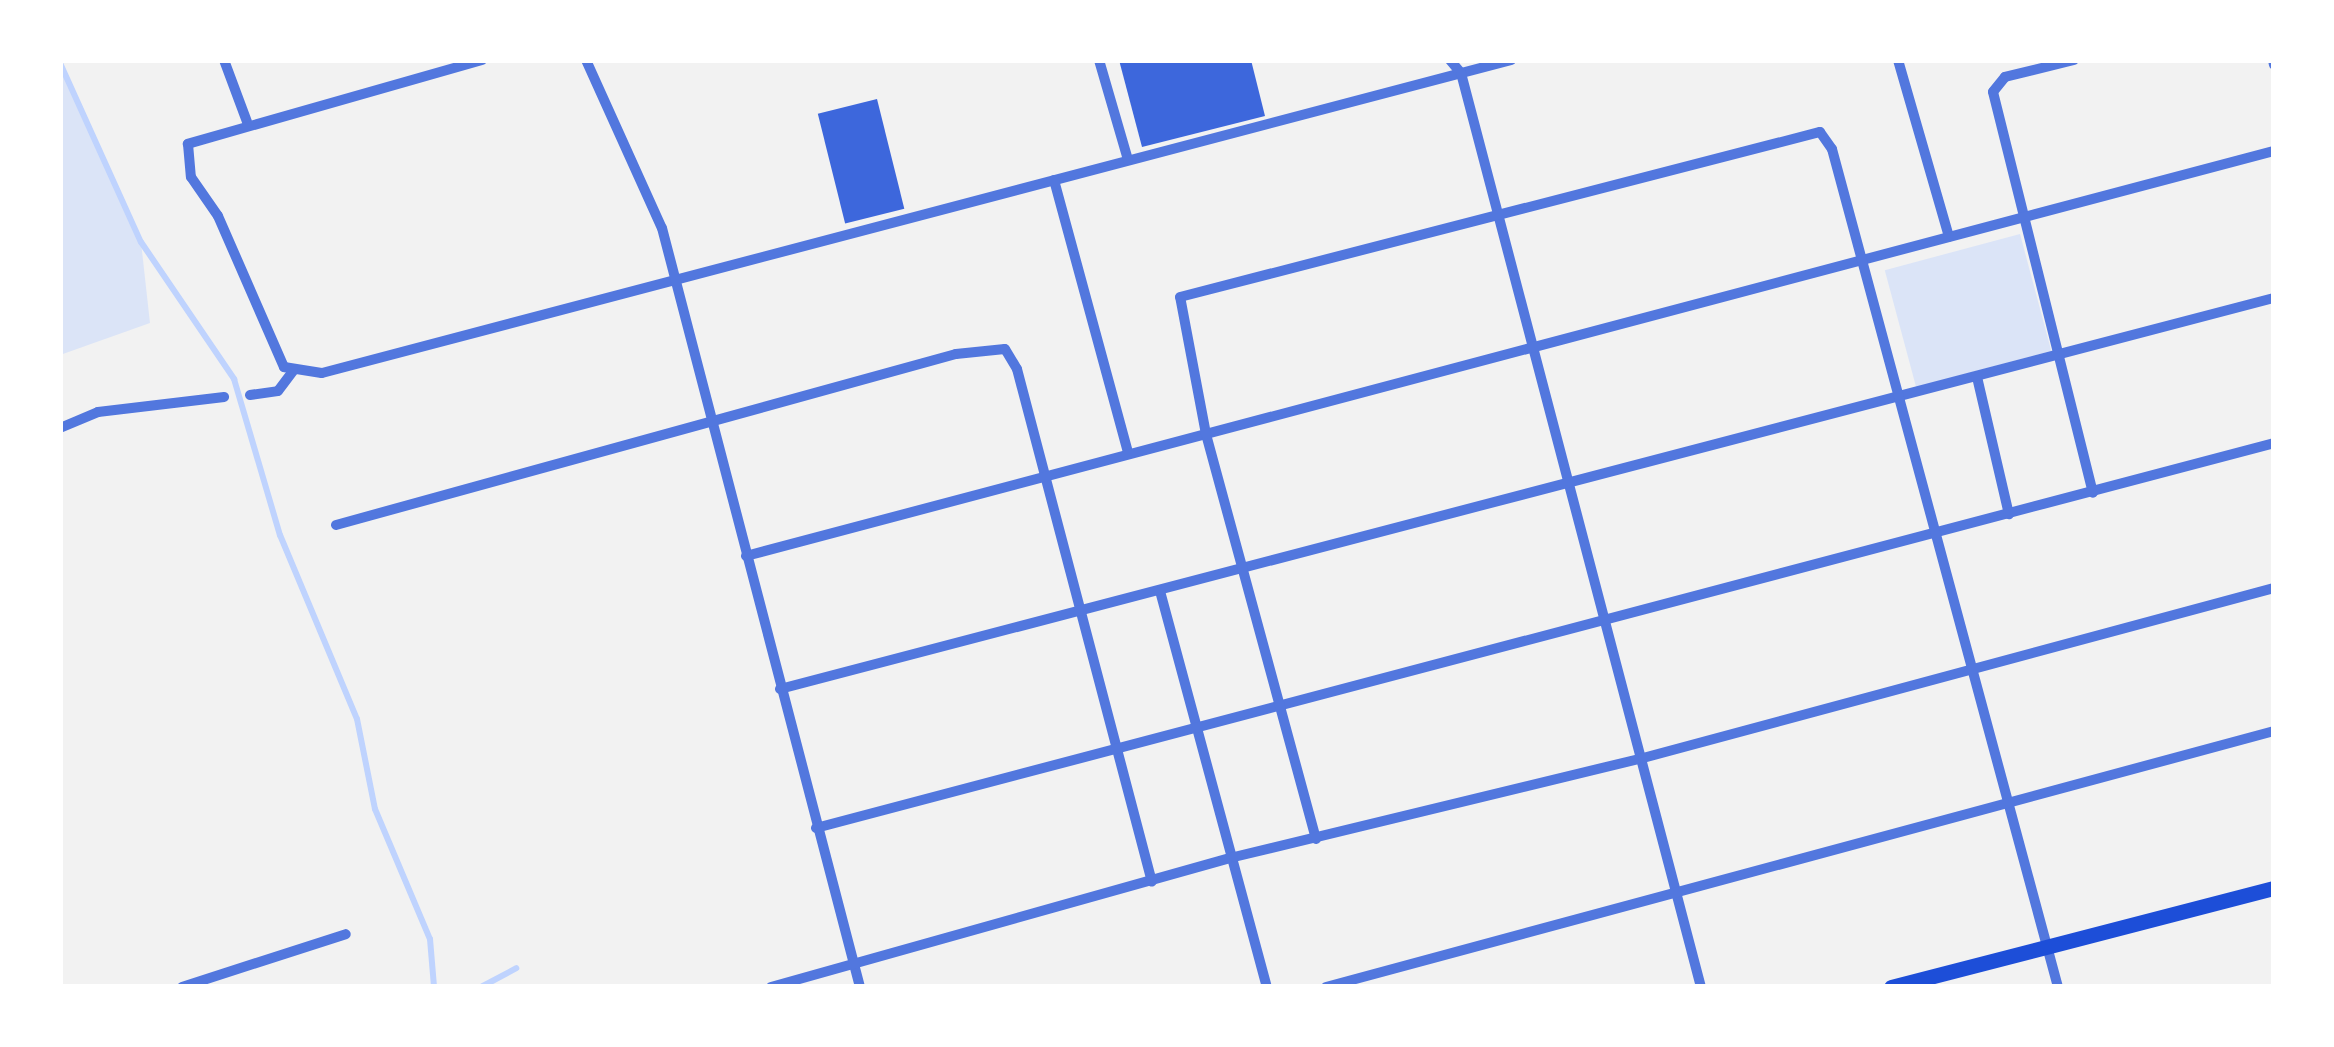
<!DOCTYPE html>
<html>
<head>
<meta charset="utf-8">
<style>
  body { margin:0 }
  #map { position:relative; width:2334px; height:1047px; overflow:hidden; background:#f2f2f2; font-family:"Noto Serif",serif }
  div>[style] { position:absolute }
  .green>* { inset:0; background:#dbe4f7; transform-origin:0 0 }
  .stream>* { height:6px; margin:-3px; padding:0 3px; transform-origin:3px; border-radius:3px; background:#bfd3fe }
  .building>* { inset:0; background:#3d67dc; transform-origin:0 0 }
  .minor>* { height:10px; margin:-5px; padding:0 5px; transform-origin:5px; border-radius:5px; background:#5277de }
  .secondary>* { height:15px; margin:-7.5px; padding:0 7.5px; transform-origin:7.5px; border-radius:7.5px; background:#1d4ed8 }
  span { translate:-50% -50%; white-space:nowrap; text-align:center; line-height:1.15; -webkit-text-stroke:12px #fff; paint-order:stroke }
  .frame { position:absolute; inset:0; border:63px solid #fff; pointer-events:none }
</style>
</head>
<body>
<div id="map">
  <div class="green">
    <i style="clip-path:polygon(60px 63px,141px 242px,150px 323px,60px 355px)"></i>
    <i style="left:2020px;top:234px;width:121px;height:140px;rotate:75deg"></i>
  </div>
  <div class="stream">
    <i style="left:60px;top:63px;width:196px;rotate:65.7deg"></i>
    <i style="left:141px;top:242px;width:166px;rotate:55.8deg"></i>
    <i style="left:234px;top:379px;width:163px;rotate:73.6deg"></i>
    <i style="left:280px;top:535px;width:199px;rotate:67.3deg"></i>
    <i style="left:357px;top:719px;width:92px;rotate:78.7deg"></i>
    <i style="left:375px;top:809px;width:141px;rotate:67.1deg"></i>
    <i style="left:430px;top:939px;width:48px;rotate:85.2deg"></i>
    <i style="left:481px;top:987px;width:40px;rotate:-28deg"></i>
  </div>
  <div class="building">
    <i style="clip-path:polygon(1119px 60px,1251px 60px,1265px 116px,1142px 147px)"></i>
    <i style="left:877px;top:99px;width:113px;height:61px;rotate:76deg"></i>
  </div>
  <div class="minor">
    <i style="left:224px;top:60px;width:66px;rotate:69.6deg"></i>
    <i style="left:482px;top:60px;width:306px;rotate:164.1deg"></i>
    <i style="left:188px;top:144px;width:33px;rotate:85deg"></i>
    <i style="left:191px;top:177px;width:47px;rotate:55.3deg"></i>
    <i style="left:218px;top:216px;width:165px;rotate:66.4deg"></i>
    <i style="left:284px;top:367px;width:38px;rotate:9deg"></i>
    <i style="left:322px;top:373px;width:1230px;rotate:-14.75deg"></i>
    <i style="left:586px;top:60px;width:184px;rotate:65.7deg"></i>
    <i style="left:662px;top:228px;width:784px;rotate:75.38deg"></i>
    <i style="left:1099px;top:60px;width:104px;rotate:73.8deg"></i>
    <i style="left:1450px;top:60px;width:17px;rotate:50deg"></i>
    <i style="left:1461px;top:73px;width:945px;rotate:75.29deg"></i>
    <i style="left:1898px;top:60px;width:184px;rotate:73.9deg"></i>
    <i style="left:2074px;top:60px;width:71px;rotate:166.2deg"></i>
    <i style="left:2005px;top:77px;width:19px;rotate:129deg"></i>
    <i style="left:1993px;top:92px;width:413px;rotate:76deg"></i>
    <i style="left:2273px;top:60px;width:5px;rotate:79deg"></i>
    <i style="left:1054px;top:180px;width:282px;rotate:74.8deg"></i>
    <i style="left:1977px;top:377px;width:141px;rotate:76.9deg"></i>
    <i style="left:250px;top:395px;width:28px;rotate:-8deg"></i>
    <i style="left:278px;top:391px;width:25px;rotate:-53deg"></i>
    <i style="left:60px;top:428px;width:41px;rotate:-22.8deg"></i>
    <i style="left:98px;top:412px;width:127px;rotate:-6.8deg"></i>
    <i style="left:336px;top:525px;width:643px;rotate:-15.42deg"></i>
    <i style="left:956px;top:354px;width:49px;rotate:-5.8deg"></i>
    <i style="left:1005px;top:349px;width:23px;rotate:59deg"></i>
    <i style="left:1017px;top:369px;width:530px;rotate:75.26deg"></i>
    <i style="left:746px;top:556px;width:1581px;rotate:-14.85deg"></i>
    <i style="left:1160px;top:591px;width:410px;rotate:74.9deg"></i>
    <i style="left:780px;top:689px;width:1544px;rotate:-14.67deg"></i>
    <i style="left:816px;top:828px;width:1508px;rotate:-14.79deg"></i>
    <i style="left:1316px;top:839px;width:420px;rotate:-105.2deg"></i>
    <i style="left:1206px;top:434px;width:139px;rotate:-100.7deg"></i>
    <i style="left:1180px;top:297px;width:661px;rotate:-14.46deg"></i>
    <i style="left:1820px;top:132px;width:21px;rotate:55deg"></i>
    <i style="left:1832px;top:149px;width:868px;rotate:74.91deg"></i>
    <i style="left:182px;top:987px;width:172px;rotate:-17.9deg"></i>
    <i style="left:771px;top:987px;width:481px;rotate:-15.7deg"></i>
    <i style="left:1234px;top:857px;width:421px;rotate:-13.6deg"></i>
    <i style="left:1643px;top:758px;width:653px;rotate:-15.08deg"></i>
    <i style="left:1326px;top:987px;width:982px;rotate:-15.11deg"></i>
  </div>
  <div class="secondary">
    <i style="left:1891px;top:987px;width:396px;rotate:-14.5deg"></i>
  </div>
  <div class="frame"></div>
</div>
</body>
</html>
